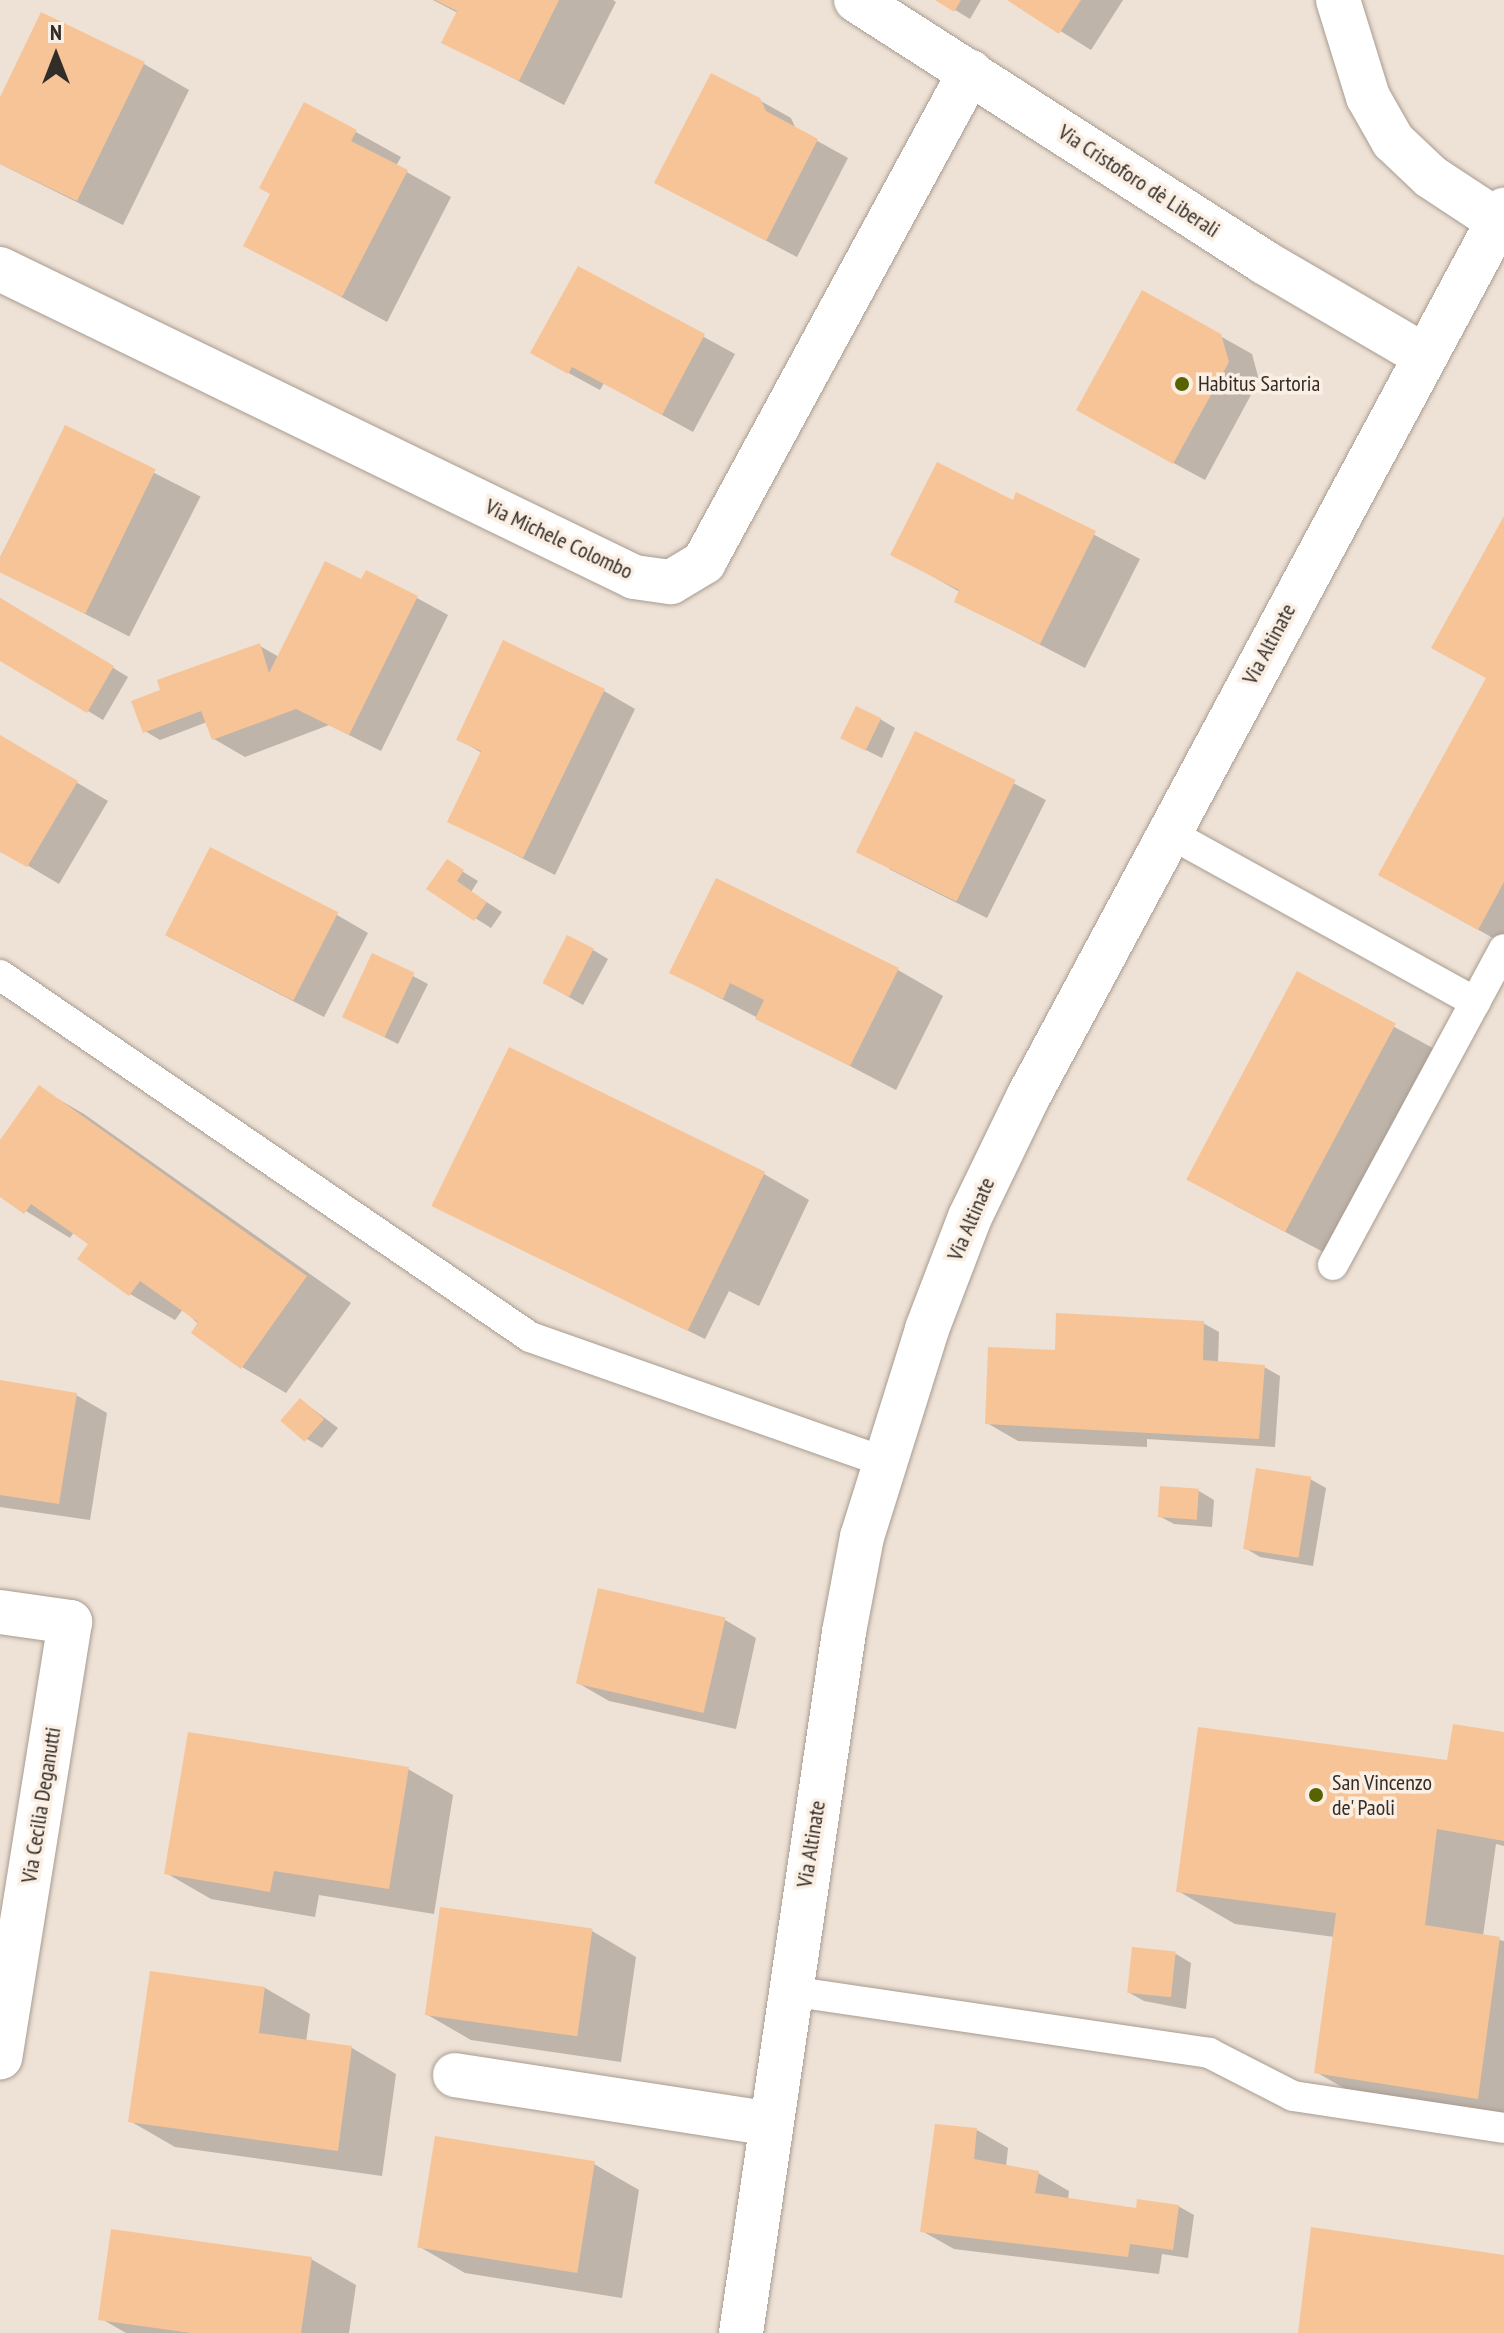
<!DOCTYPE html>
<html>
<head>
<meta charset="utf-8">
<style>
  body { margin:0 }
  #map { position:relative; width:1504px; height:2333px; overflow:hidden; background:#eee1d5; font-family:"PT Sans Narrow",sans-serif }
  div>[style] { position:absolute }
  .shadow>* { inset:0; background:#0003; transform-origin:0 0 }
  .building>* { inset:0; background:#f7c498; transform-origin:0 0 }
  .roads { filter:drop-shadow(0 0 2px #a89c91) drop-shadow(0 0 2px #a89c91) }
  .service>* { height:30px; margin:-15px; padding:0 15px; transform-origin:15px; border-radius:15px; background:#fff }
  .minor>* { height:44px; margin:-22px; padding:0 22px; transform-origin:22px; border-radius:22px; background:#fff }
  .tertiary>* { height:44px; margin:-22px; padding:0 22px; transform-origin:22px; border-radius:22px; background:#fff }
  .dots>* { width:22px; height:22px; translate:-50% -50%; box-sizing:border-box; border:4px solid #fbeee2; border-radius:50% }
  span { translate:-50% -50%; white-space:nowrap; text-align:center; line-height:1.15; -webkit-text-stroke:7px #fbeee2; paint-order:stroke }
  .street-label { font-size:22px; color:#322d29 }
  .poi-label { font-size:22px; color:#322d29 }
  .left { translate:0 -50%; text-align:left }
  .north { position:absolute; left:16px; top:16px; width:80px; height:80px; -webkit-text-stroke:6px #fbeee2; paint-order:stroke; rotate:0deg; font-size:22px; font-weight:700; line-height:32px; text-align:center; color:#322d29 }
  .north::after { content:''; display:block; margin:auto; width:28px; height:36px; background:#322d29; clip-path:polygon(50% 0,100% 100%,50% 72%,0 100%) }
</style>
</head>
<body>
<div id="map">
  <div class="shadow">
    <i style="clip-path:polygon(433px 0,613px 0,616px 2px,564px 105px,444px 42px,458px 13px)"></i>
    <i style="clip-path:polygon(939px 0,981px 0,970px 19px)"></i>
    <i style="clip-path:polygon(1011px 0,1123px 0,1091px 50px)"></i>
    <i style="clip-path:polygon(144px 64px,189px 90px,123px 225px,0 164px,0 102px)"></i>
    <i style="clip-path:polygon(759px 100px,791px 118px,796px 129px,848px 158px,797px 257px,657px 183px)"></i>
    <i style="clip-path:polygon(356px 132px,401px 157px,396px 166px,451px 197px,387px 322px,246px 245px)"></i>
    <i style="clip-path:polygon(578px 268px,735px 354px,693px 432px,604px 383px,600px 390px,563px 370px)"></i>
    <i style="clip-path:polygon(1220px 336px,1252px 354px,1259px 380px,1205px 480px,1109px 428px)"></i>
    <i style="left:66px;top:428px;width:151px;height:157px;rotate:27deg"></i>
    <i style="clip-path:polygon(1017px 494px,1140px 559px,1085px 668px,956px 601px,960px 592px,893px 554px,1014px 502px)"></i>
    <i style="clip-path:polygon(1504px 520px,1504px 944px,1437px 907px,1488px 679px)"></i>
    <i style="clip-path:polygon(0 598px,128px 677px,103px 720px,0 658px)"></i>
    <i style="clip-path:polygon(417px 598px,448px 615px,381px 751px,329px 725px,245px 757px,214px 739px,207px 722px,160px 740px,145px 731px,260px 646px,279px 657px)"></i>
    <i style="clip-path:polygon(604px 691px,635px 709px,555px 875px,449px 821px,482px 753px,458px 739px)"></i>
    <i style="clip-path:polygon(880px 719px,895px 728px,882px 758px,858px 746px)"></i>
    <i style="clip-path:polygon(916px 733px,1046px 800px,987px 918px,889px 869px)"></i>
    <i style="clip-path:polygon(0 737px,108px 801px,59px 884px,0 849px)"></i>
    <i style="clip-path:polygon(447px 862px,478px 881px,471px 892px,502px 912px,491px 928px,429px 889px)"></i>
    <i style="clip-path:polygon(337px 915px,368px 933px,324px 1017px,198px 952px)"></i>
    <i style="clip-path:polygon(593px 950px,608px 959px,583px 1005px,544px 983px)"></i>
    <i style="clip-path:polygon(373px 955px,428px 984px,398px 1044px,358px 1024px)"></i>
    <i style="clip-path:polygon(898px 970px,943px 996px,896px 1090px,672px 973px)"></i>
    <i style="clip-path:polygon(1298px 974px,1440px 1052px,1331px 1256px,1234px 1205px)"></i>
    <i style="clip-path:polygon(39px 1088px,84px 1114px,351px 1303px,286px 1393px,242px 1367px,183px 1309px,175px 1320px,130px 1294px,91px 1244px,74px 1232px,70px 1238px,0 1195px,0 1143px)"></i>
    <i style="clip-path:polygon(764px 1174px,809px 1200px,759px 1306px,729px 1291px,705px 1339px,446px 1212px)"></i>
    <i style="clip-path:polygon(1203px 1323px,1219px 1332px,1218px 1363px,1264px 1367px,1280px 1376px,1275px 1447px,1147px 1439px,1147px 1447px,1018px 1441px,987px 1423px,1057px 1352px)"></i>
    <i style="clip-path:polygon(0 1382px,76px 1395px,107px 1413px,90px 1520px,0 1507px)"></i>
    <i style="clip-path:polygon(301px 1400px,338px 1428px,322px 1448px,307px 1439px)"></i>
    <i style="clip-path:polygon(1310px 1479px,1326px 1488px,1313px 1566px,1260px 1557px,1245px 1548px)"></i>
    <i style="clip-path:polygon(1199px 1491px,1214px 1500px,1212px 1527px,1174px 1524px,1159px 1516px)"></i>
    <i style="clip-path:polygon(725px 1620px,756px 1638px,736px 1729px,609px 1701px,578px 1683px)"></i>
    <i style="clip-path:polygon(1504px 1734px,1504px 1846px,1496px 1844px,1483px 1936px,1504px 1941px,1504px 2120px,1361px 2098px,1316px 2072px,1335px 1937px,1235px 1924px,1178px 1891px)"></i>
    <i style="clip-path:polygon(408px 1769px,453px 1795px,434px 1914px,319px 1895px,315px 1917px,211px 1899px,166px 1873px)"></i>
    <i style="clip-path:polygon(592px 1931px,636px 1957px,621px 2062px,471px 2040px,426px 2014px)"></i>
    <i style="clip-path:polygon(1176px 1954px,1191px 1963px,1186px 2009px,1144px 2001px,1128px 1992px)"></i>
    <i style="clip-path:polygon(151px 1973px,265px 1988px,310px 2014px,306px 2042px,352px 2048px,396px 2074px,382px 2176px,175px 2147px,130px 2121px)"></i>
    <i style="clip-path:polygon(977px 2130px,1008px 2148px,1006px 2167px,1038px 2173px,1069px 2191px,1068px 2200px,1135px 2210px,1178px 2206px,1194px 2215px,1188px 2258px,1162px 2254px,1159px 2274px,954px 2249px,922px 2231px)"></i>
    <i style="clip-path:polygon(594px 2164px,639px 2190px,622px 2298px,465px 2273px,420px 2247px)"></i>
    <i style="clip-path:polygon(311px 2259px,356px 2285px,349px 2333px,126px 2333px,100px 2318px)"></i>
  </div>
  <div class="building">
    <i style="clip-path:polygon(435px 0,559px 0,519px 81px,441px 43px,457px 11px)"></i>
    <i style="clip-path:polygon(935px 0,961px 0,954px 12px)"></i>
    <i style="clip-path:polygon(1007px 0,1081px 0,1059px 34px)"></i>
    <i style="clip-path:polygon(41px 12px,145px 62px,77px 201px,0 164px,0 97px)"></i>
    <i style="clip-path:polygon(711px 73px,760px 98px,766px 111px,818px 139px,766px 241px,654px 183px)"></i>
    <i style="clip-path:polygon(304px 102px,357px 130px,351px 141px,408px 170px,342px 297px,243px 246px,270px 194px,259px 188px)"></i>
    <i style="clip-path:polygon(578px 266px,705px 334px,662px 415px,572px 367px,568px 374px,530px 353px)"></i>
    <i style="clip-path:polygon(1142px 290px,1221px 334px,1229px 362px,1173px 464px,1076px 410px)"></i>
    <i style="left:65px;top:425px;width:101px;height:161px;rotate:26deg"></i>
    <i style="clip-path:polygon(937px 462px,1013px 500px,1016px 492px,1096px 531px,1040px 644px,954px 602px,959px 590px,890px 555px)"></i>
    <i style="clip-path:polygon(1504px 516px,1504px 882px,1478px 930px,1378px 875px,1486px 678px,1431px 648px)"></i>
    <i style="clip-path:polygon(325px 561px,361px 579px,366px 570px,418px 596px,349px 735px,296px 709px,212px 740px,201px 711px,143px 733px,131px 701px,160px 690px,157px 680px,260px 643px,269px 673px)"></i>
    <i style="clip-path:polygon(0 598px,114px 666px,87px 713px,0 661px)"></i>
    <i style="clip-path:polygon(503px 640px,605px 689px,523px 858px,447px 822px,481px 751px,456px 740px)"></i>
    <i style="left:856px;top:706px;width:28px;height:36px;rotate:26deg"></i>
    <i style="left:915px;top:731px;width:112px;height:135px;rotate:26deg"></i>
    <i style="clip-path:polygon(0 735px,78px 781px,27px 867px,0 852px)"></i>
    <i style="left:210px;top:847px;width:144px;height:99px;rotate:27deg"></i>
    <i style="clip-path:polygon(447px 859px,464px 870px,457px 881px,487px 902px,474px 921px,426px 889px)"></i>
    <i style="clip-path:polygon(716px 878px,899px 968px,850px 1066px,755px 1019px,764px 1000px,730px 983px,723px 999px,669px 973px)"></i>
    <i style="left:567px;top:935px;width:30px;height:54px;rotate:27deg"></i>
    <i style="left:372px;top:953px;width:47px;height:71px;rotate:25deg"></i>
    <i style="left:1297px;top:971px;width:112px;height:236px;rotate:28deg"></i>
    <i style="left:509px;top:1047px;width:285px;height:177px;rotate:26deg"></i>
    <i style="clip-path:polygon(39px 1085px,307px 1276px,241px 1369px,191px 1333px,198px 1322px,140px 1281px,129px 1296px,77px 1259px,88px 1244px,31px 1204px,24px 1214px,0 1197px,0 1140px)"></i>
    <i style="clip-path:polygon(1056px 1313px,1204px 1321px,1203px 1360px,1265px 1365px,1259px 1439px,985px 1424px,988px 1347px,1055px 1350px)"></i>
    <i style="clip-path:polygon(0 1380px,77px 1393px,59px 1504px,0 1495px)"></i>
    <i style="left:300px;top:1398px;width:32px;height:30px;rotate:41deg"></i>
    <i style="left:1256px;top:1468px;width:56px;height:82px;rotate:9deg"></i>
    <i style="left:1160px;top:1486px;width:39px;height:31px;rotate:4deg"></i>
    <i style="left:598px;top:1588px;width:131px;height:98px;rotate:13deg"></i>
    <i style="clip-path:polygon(1453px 1724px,1504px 1732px,1504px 1841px,1437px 1829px,1425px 1925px,1500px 1937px,1478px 2099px,1314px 2073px,1336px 1913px,1176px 1892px,1198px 1727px,1447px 1760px)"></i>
    <i style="clip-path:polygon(188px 1732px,409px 1767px,389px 1889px,274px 1871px,270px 1892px,164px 1874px)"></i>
    <i style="left:440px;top:1907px;width:154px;height:109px;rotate:8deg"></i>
    <i style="left:1132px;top:1947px;width:44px;height:46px;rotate:6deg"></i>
    <i style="clip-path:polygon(150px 1971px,265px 1987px,259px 2033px,352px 2046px,338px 2151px,128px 2122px)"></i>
    <i style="clip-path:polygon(935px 2124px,977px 2128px,974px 2159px,1039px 2171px,1035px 2193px,1136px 2208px,1137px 2199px,1179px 2205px,1173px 2250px,1130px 2244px,1128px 2257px,920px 2232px)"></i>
    <i style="left:435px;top:2136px;width:162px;height:113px;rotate:9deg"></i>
    <i style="clip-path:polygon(1311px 2227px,1504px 2255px,1504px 2333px,1298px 2333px)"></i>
    <i style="clip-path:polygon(111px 2229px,312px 2257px,301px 2333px,191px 2333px,98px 2320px)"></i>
  </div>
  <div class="roads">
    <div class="service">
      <i style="left:1169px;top:833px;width:350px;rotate:28.9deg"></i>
      <i style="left:0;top:975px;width:642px;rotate:34.33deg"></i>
      <i style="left:530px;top:1337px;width:375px;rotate:19.4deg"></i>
      <i style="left:1333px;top:1265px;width:359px;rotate:-61.6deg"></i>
      <i style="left:790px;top:1991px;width:424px;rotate:8.4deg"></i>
      <i style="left:1209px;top:2053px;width:94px;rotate:27.1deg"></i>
      <i style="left:1293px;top:2096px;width:213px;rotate:8.6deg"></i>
    </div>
    <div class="minor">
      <i style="left:856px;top:0;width:485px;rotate:32.7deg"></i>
      <i style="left:1264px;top:262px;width:186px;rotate:30.3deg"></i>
      <i style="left:1338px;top:0;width:102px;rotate:72.8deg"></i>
      <i style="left:1368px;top:97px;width:51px;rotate:60.4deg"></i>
      <i style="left:1393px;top:141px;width:52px;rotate:43.5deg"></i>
      <i style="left:1431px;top:177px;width:80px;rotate:33.3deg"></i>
      <i style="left:0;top:269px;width:705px;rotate:25.91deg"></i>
      <i style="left:634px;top:577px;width:37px;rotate:8deg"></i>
      <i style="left:671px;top:582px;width:39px;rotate:-31deg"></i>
      <i style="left:704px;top:562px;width:558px;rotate:-61.5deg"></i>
      <i style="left:0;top:1612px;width:71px;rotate:8.1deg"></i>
      <i style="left:70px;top:1622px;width:441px;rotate:99.1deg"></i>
      <i style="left:455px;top:2075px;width:320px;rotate:8.8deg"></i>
    </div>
    <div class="tertiary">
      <i style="left:741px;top:2333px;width:709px;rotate:-81.64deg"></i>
      <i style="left:844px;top:1632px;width:97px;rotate:-79.3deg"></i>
      <i style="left:862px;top:1537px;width:218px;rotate:-72.6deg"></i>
      <i style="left:927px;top:1329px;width:120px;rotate:-69deg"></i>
      <i style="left:970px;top:1217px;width:133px;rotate:-64.2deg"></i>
      <i style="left:1028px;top:1097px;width:1007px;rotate:-61.78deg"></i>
    </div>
  </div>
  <div class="dots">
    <i style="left:1182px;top:384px;background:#596200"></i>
    <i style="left:1316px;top:1795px;background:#596200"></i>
  </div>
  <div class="street-label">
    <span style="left:1139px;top:181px;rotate:33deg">Via Cristoforo dè Liberali</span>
    <span style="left:559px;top:539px;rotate:25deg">Via Michele Colombo</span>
    <span style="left:1269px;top:644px;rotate:-62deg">Via Altinate</span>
    <span style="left:971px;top:1219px;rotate:-67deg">Via Altinate</span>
    <span style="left:41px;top:1805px;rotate:-81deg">Via Cecilia Deganutti</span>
    <span style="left:811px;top:1844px;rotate:-81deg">Via Altinate</span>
  </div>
  <div class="poi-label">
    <span class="left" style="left:1198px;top:384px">Habitus Sartoria</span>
    <span class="left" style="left:1332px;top:1795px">San Vincenzo<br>de' Paoli</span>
  </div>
  <div class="north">N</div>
</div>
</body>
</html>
